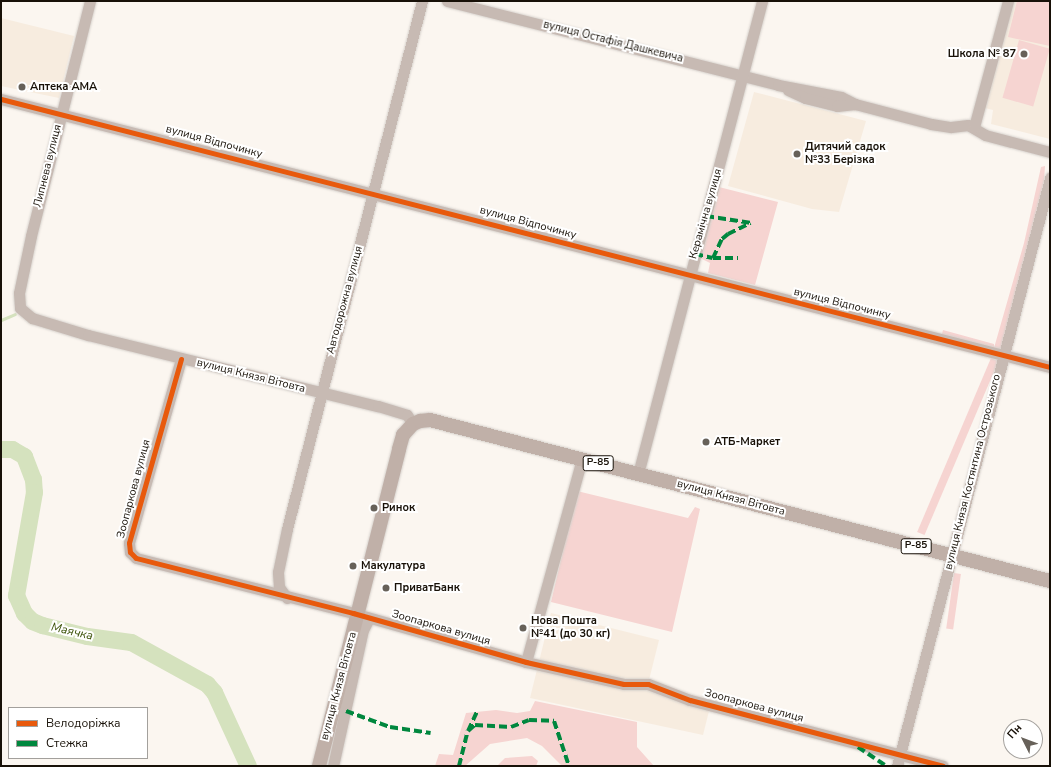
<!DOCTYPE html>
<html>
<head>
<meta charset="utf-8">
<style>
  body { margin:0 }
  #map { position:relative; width:1051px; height:767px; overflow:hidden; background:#fbf6f0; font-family:"Nunito Sans",sans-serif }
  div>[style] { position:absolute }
  .built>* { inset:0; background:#f7ecdf }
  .green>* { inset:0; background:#f6d4d1; transform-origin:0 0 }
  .stream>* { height:3px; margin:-1.5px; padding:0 1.5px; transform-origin:1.5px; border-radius:1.5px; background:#d5e2be }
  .river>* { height:17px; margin:-8.5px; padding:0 8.5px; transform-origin:8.5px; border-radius:8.5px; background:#d5e2be }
  .roads { filter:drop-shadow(0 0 1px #d6d1cc) drop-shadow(0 0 1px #d6d1cc) }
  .minor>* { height:11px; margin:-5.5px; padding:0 5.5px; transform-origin:5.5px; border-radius:5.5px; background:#c7bab3 }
  .major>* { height:14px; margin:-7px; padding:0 7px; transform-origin:7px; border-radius:7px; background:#c0b0a8 }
  .quiet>* { height:4px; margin-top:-2px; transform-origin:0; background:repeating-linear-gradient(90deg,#00873e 0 8px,transparent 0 12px) }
  .cycleway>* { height:5px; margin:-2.5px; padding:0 2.5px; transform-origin:2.5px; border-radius:2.5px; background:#e8590c }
  .dots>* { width:11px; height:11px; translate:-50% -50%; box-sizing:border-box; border:2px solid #fff; border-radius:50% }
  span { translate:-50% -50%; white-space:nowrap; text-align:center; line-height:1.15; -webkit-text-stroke:4px #fff; paint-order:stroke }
  .shield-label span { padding:1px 3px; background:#fff; border:1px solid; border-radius:3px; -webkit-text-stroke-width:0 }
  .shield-label { font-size:10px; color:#181108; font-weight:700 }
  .street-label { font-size:11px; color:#181108 }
  .poi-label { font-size:11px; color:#181108; font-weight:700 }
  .right { translate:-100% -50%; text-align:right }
  .left { translate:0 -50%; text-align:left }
  .water-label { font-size:12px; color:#3b5208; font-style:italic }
  .frame { position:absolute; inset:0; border:2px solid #181108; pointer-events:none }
  .legend { position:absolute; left:8px; top:707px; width:140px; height:52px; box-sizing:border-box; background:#fff; border:1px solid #a3a09c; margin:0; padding:5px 7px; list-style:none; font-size:12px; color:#181108 }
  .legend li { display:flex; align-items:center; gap:8px; height:20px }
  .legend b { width:20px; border:1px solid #a3a09c }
  .north { position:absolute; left:1003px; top:719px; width:40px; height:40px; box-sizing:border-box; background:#fff; border:1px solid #a3a09c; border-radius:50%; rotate:312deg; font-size:11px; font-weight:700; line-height:16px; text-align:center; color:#181108 }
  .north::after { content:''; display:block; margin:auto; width:14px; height:18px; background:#676159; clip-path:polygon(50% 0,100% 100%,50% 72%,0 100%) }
</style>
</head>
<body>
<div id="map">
  <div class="built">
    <i style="clip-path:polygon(1012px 1px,1050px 1px,1050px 139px,991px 124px,993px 110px,985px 108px)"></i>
    <i style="clip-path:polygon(1px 18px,74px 36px,59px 98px,1px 86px)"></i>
    <i style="clip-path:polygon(754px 92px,866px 121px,839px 212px,812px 209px,728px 186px)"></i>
    <i style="clip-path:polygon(551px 613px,659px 640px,648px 684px,711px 703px,703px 735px,530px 698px)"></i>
  </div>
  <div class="green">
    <i style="clip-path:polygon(1017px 1px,1050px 1px,1050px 46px,1008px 37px)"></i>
    <i style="left:1019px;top:40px;width:32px;height:60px;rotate:16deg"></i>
    <i style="clip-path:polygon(1045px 166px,1044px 181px,1001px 352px,941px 337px,943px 330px,994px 344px,994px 348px,1024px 243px,1041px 167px)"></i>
    <i style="clip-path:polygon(719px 187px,778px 202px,755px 285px,708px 273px,710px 263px,700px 258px)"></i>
    <i style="left:991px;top:358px;width:8px;height:189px;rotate:23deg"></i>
    <i style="clip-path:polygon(577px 491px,688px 518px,695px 507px,700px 509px,672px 632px,551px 602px)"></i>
    <i style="left:954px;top:573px;width:7px;height:56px;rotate:8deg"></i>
    <i style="clip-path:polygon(535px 701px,637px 722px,637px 747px,654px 766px,562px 766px,542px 746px,527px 738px,490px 744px,465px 766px,435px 766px,439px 754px,453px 755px,466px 713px,496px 710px,517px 713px,530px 711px)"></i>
    <i style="clip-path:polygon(532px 756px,538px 761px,536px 766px,497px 766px,505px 758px)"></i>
  </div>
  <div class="stream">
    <i style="left:1px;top:320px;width:15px;rotate:-23deg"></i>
  </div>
  <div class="river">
    <i style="left:1px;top:449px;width:11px"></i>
    <i style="left:12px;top:449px;width:14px;rotate:30deg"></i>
    <i style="left:24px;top:456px;width:25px;rotate:69deg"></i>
    <i style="left:33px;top:479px;width:13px;rotate:86deg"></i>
    <i style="left:34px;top:492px;width:105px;rotate:99.9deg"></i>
    <i style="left:16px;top:595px;width:20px;rotate:66deg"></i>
    <i style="left:24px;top:613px;width:11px;rotate:45deg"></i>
    <i style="left:32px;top:621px;width:11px;rotate:22deg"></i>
    <i style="left:42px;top:625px;width:46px;rotate:13.7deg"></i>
    <i style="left:87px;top:636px;width:44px;rotate:7.8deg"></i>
    <i style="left:131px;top:642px;width:87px;rotate:28.9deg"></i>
    <i style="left:207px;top:684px;width:11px;rotate:49deg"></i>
    <i style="left:214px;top:692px;width:81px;rotate:65.3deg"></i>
  </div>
  <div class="roads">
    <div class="minor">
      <i style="left:90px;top:1px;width:242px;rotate:104.1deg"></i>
      <i style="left:31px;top:236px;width:58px;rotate:101.9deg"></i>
      <i style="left:19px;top:293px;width:15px;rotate:86deg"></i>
      <i style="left:20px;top:308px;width:16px;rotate:40deg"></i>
      <i style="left:32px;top:318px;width:59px;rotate:16.9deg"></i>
      <i style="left:88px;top:335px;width:299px;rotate:13.8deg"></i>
      <i style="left:378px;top:406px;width:30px;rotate:17deg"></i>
      <i style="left:407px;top:415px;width:11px;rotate:56deg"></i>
      <i style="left:447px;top:1px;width:341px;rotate:14.2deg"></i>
      <i style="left:778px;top:85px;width:64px;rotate:10.8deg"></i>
      <i style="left:841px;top:97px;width:16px;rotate:27deg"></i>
      <i style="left:855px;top:104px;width:79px;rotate:14.7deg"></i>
      <i style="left:931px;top:124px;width:20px;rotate:9deg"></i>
      <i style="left:951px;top:127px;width:17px;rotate:-7deg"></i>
      <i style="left:968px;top:125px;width:20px;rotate:30deg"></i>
      <i style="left:985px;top:135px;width:67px;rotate:14.7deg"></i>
      <i style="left:788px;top:90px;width:19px;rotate:25deg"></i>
      <i style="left:805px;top:98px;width:33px;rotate:14deg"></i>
      <i style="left:837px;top:106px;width:18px;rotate:-6deg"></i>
      <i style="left:1px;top:99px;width:1083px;rotate:14.33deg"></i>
      <i style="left:974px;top:127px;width:131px;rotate:-74.9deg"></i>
      <i style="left:181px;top:359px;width:191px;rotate:105.8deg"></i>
      <i style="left:129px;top:543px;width:9px;rotate:84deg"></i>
      <i style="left:130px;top:552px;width:8px;rotate:45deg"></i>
      <i style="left:136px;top:558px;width:224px;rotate:14.2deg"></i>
      <i style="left:353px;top:613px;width:180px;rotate:15.8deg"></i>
      <i style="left:526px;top:662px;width:100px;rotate:12.7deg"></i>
      <i style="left:624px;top:684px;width:24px"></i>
      <i style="left:648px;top:684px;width:45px;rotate:20.9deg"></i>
      <i style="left:690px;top:700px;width:261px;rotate:14.6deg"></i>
      <i style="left:638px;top:474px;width:489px;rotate:-75.3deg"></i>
      <i style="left:287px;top:598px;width:14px;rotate:-126deg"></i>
      <i style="left:279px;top:587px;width:15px;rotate:-94deg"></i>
      <i style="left:278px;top:572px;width:44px;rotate:-78.2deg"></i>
      <i style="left:287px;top:529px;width:545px;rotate:-75.66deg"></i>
      <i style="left:526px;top:662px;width:211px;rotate:-74.6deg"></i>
      <i style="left:333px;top:766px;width:139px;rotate:-77.6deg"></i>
      <i style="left:363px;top:630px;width:13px;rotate:-63deg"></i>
      <i style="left:897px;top:766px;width:608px;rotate:-75.41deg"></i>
    </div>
    <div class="major">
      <i style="left:319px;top:766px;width:327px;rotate:-75.8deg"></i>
      <i style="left:399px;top:449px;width:15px;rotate:-74deg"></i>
      <i style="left:403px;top:435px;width:15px;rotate:-48deg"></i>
      <i style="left:413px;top:424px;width:8px;rotate:-23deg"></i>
      <i style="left:420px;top:421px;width:10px;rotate:-6deg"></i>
      <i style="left:430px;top:420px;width:641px;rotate:14.56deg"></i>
    </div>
  </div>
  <div class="quiet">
    <i style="left:706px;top:216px;width:46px;rotate:8.8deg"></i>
    <i style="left:695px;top:254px;width:18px;rotate:13deg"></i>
    <i style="left:713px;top:258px;width:25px"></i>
    <i style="left:713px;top:258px;width:21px;rotate:-65deg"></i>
    <i style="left:722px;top:239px;width:8px;rotate:-40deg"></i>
    <i style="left:728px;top:234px;width:25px;rotate:-26deg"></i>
    <i style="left:346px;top:711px;width:47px;rotate:20deg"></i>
    <i style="left:390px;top:727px;width:41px;rotate:8.3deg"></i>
    <i style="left:468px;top:731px;width:9px;rotate:-41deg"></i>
    <i style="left:475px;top:725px;width:36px;rotate:3deg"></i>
    <i style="left:511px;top:727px;width:19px;rotate:-21deg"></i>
    <i style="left:529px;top:720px;width:25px;rotate:2deg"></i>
    <i style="left:554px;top:721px;width:47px;rotate:71.6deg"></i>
    <i style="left:858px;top:747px;width:34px;rotate:34deg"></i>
    <i style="left:459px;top:766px;width:36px;rotate:-76deg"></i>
    <i style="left:468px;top:731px;width:21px;rotate:-65deg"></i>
  </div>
  <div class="cycleway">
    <i style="left:1px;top:99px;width:1083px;rotate:14.33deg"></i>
    <i style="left:181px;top:359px;width:191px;rotate:105.8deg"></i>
    <i style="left:129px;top:543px;width:9px;rotate:84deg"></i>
    <i style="left:130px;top:552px;width:8px;rotate:45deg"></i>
    <i style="left:136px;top:558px;width:224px;rotate:14.2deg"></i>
    <i style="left:353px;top:613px;width:180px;rotate:15.8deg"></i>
    <i style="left:526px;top:662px;width:100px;rotate:12.7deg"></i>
    <i style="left:624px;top:684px;width:24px"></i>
    <i style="left:648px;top:684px;width:45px;rotate:20.9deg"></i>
    <i style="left:690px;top:700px;width:261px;rotate:14.6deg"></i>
  </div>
  <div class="dots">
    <i style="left:1024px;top:54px;background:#676159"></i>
    <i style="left:22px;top:87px;background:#676159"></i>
    <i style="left:797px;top:154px;background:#676159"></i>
    <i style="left:706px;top:442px;background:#676159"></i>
    <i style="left:374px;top:508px;background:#676159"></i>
    <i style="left:353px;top:566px;background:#676159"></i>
    <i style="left:386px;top:588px;background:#676159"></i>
    <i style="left:523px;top:628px;background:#676159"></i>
  </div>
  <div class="shield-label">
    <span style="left:598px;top:463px">Р-85</span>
    <span style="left:916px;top:546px">Р-85</span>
  </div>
  <div class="street-label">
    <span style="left:613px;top:42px;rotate:14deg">вулиця Остафія Дашкевича</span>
    <span style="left:214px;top:142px;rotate:15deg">вулиця Відпочинку</span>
    <span style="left:48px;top:166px;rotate:-76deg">Липнева вулиця</span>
    <span style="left:706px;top:214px;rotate:-74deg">Керамічна вулиця</span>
    <span style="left:528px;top:223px;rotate:15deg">вулиця Відпочинку</span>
    <span style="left:345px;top:300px;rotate:-75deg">Автодорожна вулиця</span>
    <span style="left:842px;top:304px;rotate:14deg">вулиця Відпочинку</span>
    <span style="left:251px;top:376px;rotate:14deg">вулиця Князя Вітовта</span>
    <span style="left:973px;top:472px;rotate:-76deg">вулиця Князя Костянтина Острозького</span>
    <span style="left:134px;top:489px;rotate:-75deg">Зоопаркова вулиця</span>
    <span style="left:731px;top:498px;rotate:15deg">вулиця Князя Вітовта</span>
    <span style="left:441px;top:628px;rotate:16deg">Зоопаркова вулиця</span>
    <span style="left:339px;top:686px;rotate:-75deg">вулиця Князя Вітовта</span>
    <span style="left:754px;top:706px;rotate:15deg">Зоопаркова вулиця</span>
  </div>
  <div class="poi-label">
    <span class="right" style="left:1016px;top:54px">Школа № 87</span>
    <span class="left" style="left:30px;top:87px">Аптека АМА</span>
    <span class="left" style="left:805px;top:154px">Дитячий садок<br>№33 Берізка</span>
    <span class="left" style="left:714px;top:442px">АТБ-Маркет</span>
    <span class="left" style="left:382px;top:508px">Ринок</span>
    <span class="left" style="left:361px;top:566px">Макулатура</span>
    <span class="left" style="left:394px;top:588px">ПриватБанк</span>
    <span class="left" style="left:531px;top:628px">Нова Пошта<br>№41 (до 30 кг)</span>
  </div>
  <div class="water-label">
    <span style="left:72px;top:632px;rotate:13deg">Маячка</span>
  </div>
  <div class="frame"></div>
  <ul class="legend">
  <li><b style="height:5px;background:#e8590c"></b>Велодоріжка</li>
  <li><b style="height:5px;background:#00873e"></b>Стежка</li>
  </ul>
  <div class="north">Пн</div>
</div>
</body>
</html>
